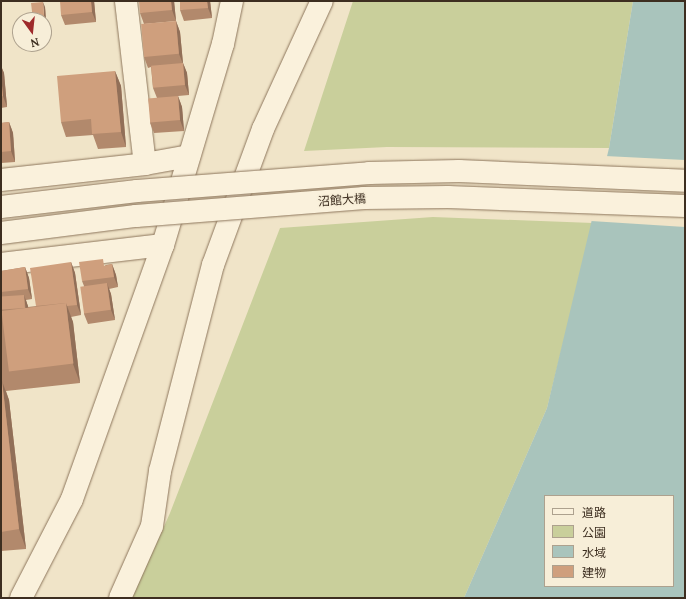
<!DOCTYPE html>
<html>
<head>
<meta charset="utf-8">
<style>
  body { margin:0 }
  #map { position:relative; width:686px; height:599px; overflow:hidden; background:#f0e4c8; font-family:Lora,"Noto Sans JP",serif }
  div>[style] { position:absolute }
  .green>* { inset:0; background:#c9cf9b }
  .water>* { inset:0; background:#a9c4bc }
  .pier>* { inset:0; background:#f0e4c8 }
  .roads { filter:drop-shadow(0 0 1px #8d765c) drop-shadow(0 0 1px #8d765c) }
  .minor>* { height:22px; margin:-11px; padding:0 11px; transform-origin:11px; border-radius:11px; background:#faf1dc }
  .tertiary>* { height:22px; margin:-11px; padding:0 11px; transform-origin:11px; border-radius:11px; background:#faf1dc }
  .bridges { filter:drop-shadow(0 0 1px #8d765c) drop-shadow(0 0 1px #8d765c) }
  .tertiary-bridge>* { height:22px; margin:-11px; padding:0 11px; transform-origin:11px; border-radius:11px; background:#faf1dc }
  .wall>* { inset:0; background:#b2896c }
  .shaded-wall>* { inset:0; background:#916f58 }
  .building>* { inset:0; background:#cf9f7d; transform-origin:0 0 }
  span { translate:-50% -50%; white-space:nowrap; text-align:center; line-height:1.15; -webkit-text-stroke:3px #f7eed8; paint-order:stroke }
  .street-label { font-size:12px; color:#3d2e20 }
  .frame { position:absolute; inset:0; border:2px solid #3d2e20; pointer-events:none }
  .legend { position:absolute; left:544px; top:495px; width:130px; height:92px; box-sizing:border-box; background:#f7eed8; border:1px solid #ada18e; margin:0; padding:5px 7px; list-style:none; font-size:12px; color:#3d2e20 }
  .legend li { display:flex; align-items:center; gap:8px; height:20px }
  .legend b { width:20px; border:1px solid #ada18e }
  .north { position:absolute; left:12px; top:12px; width:40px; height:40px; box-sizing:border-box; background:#f7eed8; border:1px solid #ada18e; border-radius:50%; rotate:165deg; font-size:11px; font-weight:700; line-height:16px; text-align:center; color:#3d2e20 }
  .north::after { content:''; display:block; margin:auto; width:14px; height:18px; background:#9e2a2b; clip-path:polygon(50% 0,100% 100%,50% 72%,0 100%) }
</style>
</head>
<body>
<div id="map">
  <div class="green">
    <i style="clip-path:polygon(353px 1px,633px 1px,609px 148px,387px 147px,304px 151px)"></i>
    <i style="clip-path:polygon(433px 217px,593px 223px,547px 408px,464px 598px,132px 598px,170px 513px,280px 228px)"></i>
  </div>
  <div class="water">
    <i style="clip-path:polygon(evenodd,633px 1px,685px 1px,685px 598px,464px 598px,547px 408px,609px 148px,633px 1px,545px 496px,673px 496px,673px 586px,545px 586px,545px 496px)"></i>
  </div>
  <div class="pier">
    <i style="clip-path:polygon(605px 156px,685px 160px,685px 227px,591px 221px)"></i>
  </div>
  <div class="roads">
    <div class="minor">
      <i style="left:126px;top:1px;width:164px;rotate:83.4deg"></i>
      <i style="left:1px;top:180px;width:145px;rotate:-6.3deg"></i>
      <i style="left:145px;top:164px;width:45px;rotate:-10.3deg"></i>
      <i style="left:1px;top:264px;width:163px;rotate:-6.7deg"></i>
      <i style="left:120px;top:598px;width:79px;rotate:-66deg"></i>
      <i style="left:152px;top:526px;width:56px;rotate:-81.7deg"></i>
      <i style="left:160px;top:471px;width:213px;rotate:-75.6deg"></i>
      <i style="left:213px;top:265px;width:145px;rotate:-69.8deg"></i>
      <i style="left:263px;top:129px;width:141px;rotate:-65.3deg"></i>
    </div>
    <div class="tertiary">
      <i style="left:21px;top:598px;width:111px;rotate:-62.7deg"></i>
      <i style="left:72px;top:499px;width:270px;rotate:-70.3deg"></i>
      <i style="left:163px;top:245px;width:210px;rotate:-73.4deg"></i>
      <i style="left:223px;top:44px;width:44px;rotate:-78.2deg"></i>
    </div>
  </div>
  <div class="bridges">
    <div class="tertiary-bridge">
      <i style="left:1px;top:207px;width:137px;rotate:-6.7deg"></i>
      <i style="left:137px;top:191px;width:233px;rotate:-4.4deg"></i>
      <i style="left:369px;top:173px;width:90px;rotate:-1.3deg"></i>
      <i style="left:459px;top:171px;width:226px;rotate:2.5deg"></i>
      <i style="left:1px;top:233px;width:136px;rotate:-7.2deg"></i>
      <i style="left:136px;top:216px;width:229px;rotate:-4.5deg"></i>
      <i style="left:364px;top:198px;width:84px;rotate:-0.7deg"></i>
      <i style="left:448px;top:197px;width:237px;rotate:2.2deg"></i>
    </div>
  </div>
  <div class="wall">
    <i style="clip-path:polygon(94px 1px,96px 22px,65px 25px,61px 15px)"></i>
    <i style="clip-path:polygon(174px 1px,176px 21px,144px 24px,140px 13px)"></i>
    <i style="clip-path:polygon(210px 1px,212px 18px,184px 21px,180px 10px)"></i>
    <i style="clip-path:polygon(45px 7px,47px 34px,44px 34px,44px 20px)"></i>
    <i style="clip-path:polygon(176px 21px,180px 32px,183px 63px,187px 73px,189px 95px,178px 96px,182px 107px,184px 131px,154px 133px,150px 123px,157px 98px,153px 88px,151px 67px,148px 68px,144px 57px)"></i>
    <i style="clip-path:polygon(1px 66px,4px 73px,7px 107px,1px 108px)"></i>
    <i style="clip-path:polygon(115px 71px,121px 86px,126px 147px,98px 149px,93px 135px,66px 137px,61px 122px)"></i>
    <i style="clip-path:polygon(9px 122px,13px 133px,15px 162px,1px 163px,1px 123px)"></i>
    <i style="clip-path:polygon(71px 262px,75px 273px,81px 315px,71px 317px,73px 322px,80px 383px,6px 391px,9px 400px,26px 549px,1px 551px,1px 271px,25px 267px,29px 278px,32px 299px,26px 300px,28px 307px,36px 306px)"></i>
    <i style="clip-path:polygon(112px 264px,116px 275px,118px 287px,109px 289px,111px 294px,115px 320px,88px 324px,84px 314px,84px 286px,82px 281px,106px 265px)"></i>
  </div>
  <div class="shaded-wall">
    <i style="clip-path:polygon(91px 1px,94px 1px,96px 22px,92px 12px)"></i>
    <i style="clip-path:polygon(171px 1px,174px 1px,176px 21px,172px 10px)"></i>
    <i style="clip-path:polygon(207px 1px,210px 1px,212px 18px,208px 8px)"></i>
    <i style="clip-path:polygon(43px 2px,45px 7px,47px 34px,45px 28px)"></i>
    <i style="clip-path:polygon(176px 21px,180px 32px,183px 64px,179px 54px)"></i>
    <i style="clip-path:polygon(183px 63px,187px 73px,189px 95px,185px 85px)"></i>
    <i style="clip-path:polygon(1px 66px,4px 73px,7px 107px,3px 96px,1px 76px)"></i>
    <i style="clip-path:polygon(115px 71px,121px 86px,126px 147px,121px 132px)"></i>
    <i style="clip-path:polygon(178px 96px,182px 107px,184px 131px,180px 120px)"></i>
    <i style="clip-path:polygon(9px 122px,13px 133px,15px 162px,11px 151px)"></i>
    <i style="clip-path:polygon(71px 262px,75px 273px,81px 315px,77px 305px)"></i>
    <i style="clip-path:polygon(112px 264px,116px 275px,118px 287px,114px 277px)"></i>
    <i style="clip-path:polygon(25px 267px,29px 278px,32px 299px,28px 289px)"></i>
    <i style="clip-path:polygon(107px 283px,111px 294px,115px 320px,111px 310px)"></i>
    <i style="clip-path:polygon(24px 295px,28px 306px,30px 322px,26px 311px)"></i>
    <i style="clip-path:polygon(66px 303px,73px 322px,80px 383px,73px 364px)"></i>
    <i style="clip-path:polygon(2px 381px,9px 400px,26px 549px,19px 529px)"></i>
  </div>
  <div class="building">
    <i style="clip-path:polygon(60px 1px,91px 1px,92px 12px,61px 15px)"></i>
    <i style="clip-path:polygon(139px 1px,171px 1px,172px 10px,140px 13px)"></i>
    <i style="clip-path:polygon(180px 1px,207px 1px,208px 8px,180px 10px)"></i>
    <i style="clip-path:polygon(43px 2px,45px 28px,44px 28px,44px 20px,33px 20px,31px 3px)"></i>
    <i style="left:176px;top:21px;width:33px;height:35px;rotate:85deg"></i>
    <i style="left:183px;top:63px;width:22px;height:32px;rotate:85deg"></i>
    <i style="clip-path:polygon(115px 71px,121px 132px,92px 134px,91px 119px,61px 122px,57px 76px)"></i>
    <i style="clip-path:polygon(1px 76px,3px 96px,1px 97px)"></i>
    <i style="left:178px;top:96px;width:24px;height:30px;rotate:85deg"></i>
    <i style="clip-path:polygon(9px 122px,11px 151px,1px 152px,1px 123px)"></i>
    <i style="clip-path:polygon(103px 259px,104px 266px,112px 264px,114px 277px,82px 281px,79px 262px)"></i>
    <i style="clip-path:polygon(71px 262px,77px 305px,67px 306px,66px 303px,36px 306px,30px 268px)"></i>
    <i style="clip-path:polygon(25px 267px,28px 289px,1px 292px,1px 271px)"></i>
    <i style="left:107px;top:283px;width:27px;height:27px;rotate:82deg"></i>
    <i style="left:24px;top:295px;width:13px;height:23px;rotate:86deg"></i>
    <i style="left:66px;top:303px;width:61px;height:65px;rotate:83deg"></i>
    <i style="clip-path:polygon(1px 381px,2px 381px,19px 529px,1px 532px)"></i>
  </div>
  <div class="street-label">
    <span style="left:342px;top:200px;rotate:-4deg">沼館大橋</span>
  </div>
  <div class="frame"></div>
  <ul class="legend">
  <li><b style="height:5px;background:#faf1dc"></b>道路</li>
  <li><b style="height:11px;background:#c9cf9b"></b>公園</li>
  <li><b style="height:11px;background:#a9c4bc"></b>水域</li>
  <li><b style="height:11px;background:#cf9f7d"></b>建物</li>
  </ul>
  <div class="north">N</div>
</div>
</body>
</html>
